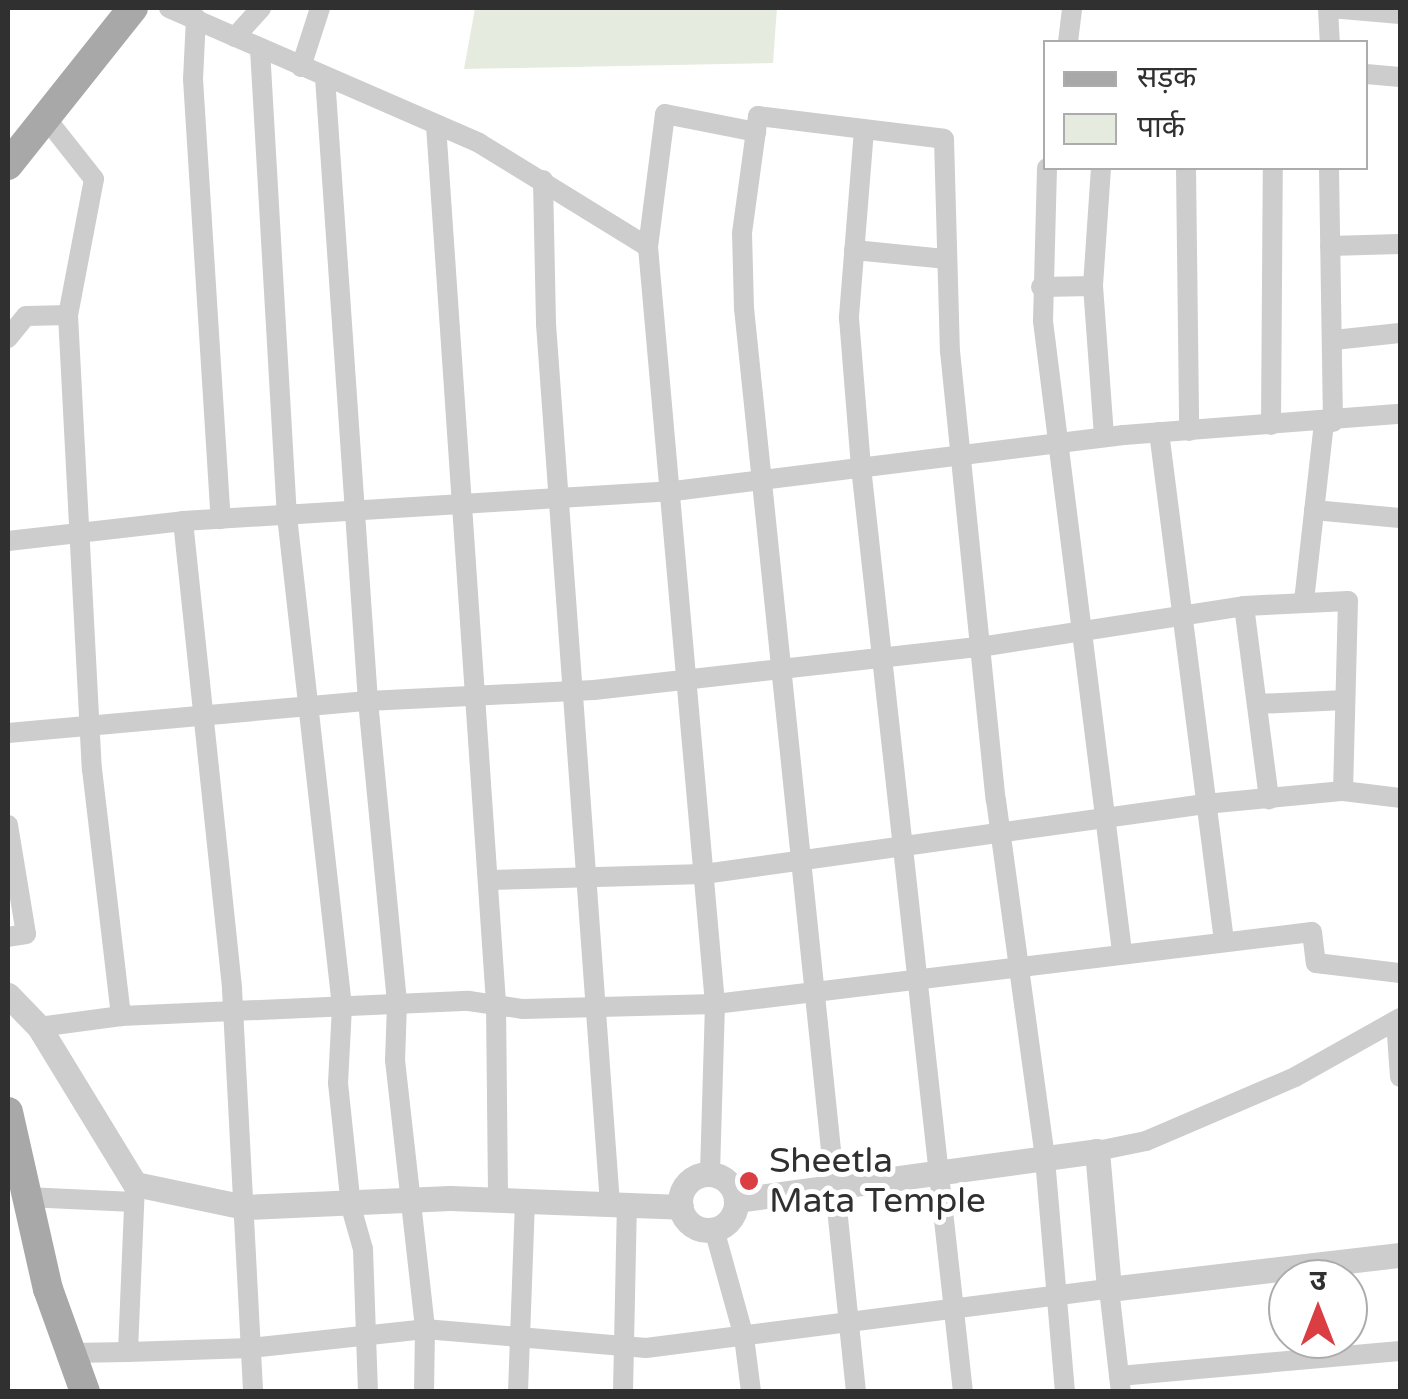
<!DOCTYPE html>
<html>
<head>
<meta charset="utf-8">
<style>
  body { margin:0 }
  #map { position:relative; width:1408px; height:1399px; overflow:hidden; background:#fff; font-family:"Varela Round","Noto Sans Devanagari",sans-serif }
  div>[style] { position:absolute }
  .green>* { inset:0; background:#e5ecdf }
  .minor>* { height:20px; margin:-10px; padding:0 10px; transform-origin:10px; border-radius:10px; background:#cdcdcd }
  .tertiary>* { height:25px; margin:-12.5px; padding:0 12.5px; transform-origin:12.5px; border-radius:12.5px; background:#cdcdcd }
  .tertiary>.ring { margin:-12.5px; padding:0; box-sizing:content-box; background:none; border:25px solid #cdcdcd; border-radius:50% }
  .primary>* { height:30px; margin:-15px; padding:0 15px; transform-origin:15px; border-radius:15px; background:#a8a8a8 }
  .dots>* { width:28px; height:28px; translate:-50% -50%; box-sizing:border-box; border:5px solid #fff; border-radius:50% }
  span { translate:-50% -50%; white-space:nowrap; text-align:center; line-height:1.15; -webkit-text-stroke:10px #fff; paint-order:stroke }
  .poi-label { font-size:35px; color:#303030 }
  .left { translate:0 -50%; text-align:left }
  .frame { position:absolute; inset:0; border:10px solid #303030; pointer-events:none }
  .legend { position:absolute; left:1043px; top:40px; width:325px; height:130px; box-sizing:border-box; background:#fff; border:2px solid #acacac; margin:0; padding:12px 18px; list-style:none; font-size:30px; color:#303030 }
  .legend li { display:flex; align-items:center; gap:20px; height:50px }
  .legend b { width:50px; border:2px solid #acacac }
  .north { position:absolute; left:1268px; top:1259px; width:100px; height:100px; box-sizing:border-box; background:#fff; border:2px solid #acacac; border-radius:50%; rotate:0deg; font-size:28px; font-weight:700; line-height:40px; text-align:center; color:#303030 }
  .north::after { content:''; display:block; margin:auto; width:35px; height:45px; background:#da3e42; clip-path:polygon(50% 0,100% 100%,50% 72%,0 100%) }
</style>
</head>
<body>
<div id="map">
  <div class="green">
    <i style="clip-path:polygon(475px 8px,777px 8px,773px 63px,464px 69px)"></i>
  </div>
  <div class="minor">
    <i style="left:169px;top:8px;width:338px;rotate:23.5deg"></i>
    <i style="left:479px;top:143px;width:198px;rotate:31.6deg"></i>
    <i style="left:648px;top:247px;width:760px;rotate:84.94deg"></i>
    <i style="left:715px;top:1004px;width:170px;rotate:91.7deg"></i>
    <i style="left:1328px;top:8px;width:34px;rotate:87deg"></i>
    <i style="left:1331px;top:8px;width:69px;rotate:5deg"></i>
    <i style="left:196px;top:18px;width:61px;rotate:92.8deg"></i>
    <i style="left:193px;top:79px;width:441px;rotate:86.4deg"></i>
    <i style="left:235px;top:37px;width:39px;rotate:-48deg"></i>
    <i style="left:1068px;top:42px;width:34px;rotate:-83deg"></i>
    <i style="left:260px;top:49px;width:468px;rotate:86.7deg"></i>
    <i style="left:287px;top:516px;width:494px;rotate:83.6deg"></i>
    <i style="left:342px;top:1007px;width:76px;rotate:93deg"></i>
    <i style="left:338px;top:1083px;width:125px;rotate:84deg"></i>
    <i style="left:351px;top:1207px;width:44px;rotate:74.1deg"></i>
    <i style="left:363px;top:1249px;width:143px;rotate:88deg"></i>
    <i style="left:301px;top:67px;width:62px;rotate:-72.1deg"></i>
    <i style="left:1366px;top:74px;width:34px;rotate:5deg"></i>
    <i style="left:325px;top:77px;width:625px;rotate:86.06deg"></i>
    <i style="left:368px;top:701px;width:304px;rotate:84.5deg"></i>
    <i style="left:397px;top:1004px;width:56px;rotate:92deg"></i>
    <i style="left:395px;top:1060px;width:271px;rotate:83.6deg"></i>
    <i style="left:425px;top:1329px;width:63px;rotate:90.9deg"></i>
    <i style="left:45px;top:117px;width:79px;rotate:51.7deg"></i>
    <i style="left:94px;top:179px;width:138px;rotate:100.8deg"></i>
    <i style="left:68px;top:315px;width:455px;rotate:87deg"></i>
    <i style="left:92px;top:769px;width:249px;rotate:83.3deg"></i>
    <i style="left:436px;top:125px;width:880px;rotate:86.09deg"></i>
    <i style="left:496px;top:1003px;width:197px;rotate:89.4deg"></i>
    <i style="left:864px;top:130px;width:189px;rotate:94.6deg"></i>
    <i style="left:849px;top:318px;width:149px;rotate:85.4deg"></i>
    <i style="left:861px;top:467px;width:931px;rotate:83.71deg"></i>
    <i style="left:1047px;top:168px;width:153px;rotate:91.5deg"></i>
    <i style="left:1043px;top:321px;width:636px;rotate:82.86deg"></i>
    <i style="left:1101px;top:168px;width:118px;rotate:93.9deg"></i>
    <i style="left:1093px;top:286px;width:151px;rotate:85.8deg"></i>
    <i style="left:1186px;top:168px;width:263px;rotate:89.3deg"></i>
    <i style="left:1329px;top:168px;width:254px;rotate:89.1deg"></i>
    <i style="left:543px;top:180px;width:144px;rotate:88.8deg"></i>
    <i style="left:546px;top:324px;width:882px;rotate:85.84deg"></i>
    <i style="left:1330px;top:246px;width:70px;rotate:-1.6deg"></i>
    <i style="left:648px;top:247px;width:134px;rotate:-82.7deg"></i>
    <i style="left:665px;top:114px;width:93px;rotate:11.2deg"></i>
    <i style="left:854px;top:250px;width:91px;rotate:5.6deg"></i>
    <i style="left:1041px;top:287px;width:52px;rotate:-1.1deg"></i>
    <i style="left:8px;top:338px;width:28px;rotate:-51deg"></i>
    <i style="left:26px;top:316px;width:42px;rotate:-1.4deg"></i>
    <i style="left:1334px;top:340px;width:66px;rotate:-6.1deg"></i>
    <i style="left:1271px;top:425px;width:257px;rotate:-89.6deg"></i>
    <i style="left:1159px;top:432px;width:513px;rotate:82.72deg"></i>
    <i style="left:1314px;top:510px;width:86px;rotate:5.3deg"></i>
    <i style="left:183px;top:521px;width:471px;rotate:84deg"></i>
    <i style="left:232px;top:989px;width:404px;rotate:87deg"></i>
    <i style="left:8px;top:541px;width:176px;rotate:-6.5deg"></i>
    <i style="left:183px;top:521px;width:492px;rotate:-3.5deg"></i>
    <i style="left:674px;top:491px;width:453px;rotate:-7.1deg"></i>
    <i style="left:1124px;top:435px;width:277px;rotate:-4.4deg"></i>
    <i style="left:1304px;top:601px;width:180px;rotate:-83.6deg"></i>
    <i style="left:1244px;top:606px;width:195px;rotate:82.6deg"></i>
    <i style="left:1257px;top:704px;width:88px;rotate:-2.6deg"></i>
    <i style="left:8px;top:733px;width:361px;rotate:-5.1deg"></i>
    <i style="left:368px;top:701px;width:226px;rotate:-2.8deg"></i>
    <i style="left:594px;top:690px;width:388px;rotate:-6.4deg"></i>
    <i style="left:980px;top:647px;width:267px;rotate:-8.8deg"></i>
    <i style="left:1244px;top:606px;width:104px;rotate:-2.8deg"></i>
    <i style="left:1348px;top:601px;width:190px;rotate:91.5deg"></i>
    <i style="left:8px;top:825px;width:110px;rotate:80.6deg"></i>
    <i style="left:26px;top:934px;width:18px;rotate:171deg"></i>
    <i style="left:488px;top:880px;width:216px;rotate:-1.6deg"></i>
    <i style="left:704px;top:874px;width:506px;rotate:-7.95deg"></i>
    <i style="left:1205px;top:804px;width:139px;rotate:-5.4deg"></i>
    <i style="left:1343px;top:791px;width:57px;rotate:7deg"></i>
    <i style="left:1396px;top:1021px;width:56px;rotate:85.9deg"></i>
    <i style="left:39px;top:1027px;width:83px;rotate:-7.6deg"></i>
    <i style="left:121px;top:1016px;width:348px;rotate:-2.5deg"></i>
    <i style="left:469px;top:1001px;width:55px;rotate:8.4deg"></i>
    <i style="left:523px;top:1009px;width:192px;rotate:-1.5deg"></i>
    <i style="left:715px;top:1004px;width:601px;rotate:-6.88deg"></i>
    <i style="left:1312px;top:932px;width:31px;rotate:83deg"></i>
    <i style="left:1316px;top:963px;width:85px;rotate:6.8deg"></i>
    <i style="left:1097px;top:1151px;width:50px;rotate:-11.5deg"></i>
    <i style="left:1146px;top:1141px;width:162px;rotate:-23.2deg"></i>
    <i style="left:1295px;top:1077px;width:120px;rotate:-29.3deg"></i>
    <i style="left:135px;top:1184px;width:168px;rotate:92.4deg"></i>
    <i style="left:128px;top:1352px;width:123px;rotate:-1.9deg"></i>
    <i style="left:251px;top:1348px;width:175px;rotate:-6.2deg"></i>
    <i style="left:425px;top:1329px;width:222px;rotate:4.9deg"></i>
    <i style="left:646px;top:1348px;width:467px;rotate:-7.3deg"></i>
    <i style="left:1109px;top:1289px;width:104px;rotate:83.4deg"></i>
    <i style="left:26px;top:1197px;width:108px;rotate:2.7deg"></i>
    <i style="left:714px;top:1229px;width:112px;rotate:74.5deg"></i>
    <i style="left:744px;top:1337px;width:55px;rotate:82.7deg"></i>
    <i style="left:71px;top:1353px;width:57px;rotate:-1deg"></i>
    <i style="left:1119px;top:1376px;width:282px;rotate:-5.1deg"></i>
    <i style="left:518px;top:1392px;width:191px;rotate:-87.9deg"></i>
    <i style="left:623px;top:1392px;width:188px;rotate:-88.8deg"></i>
    <i style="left:856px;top:1392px;width:1089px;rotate:-95.9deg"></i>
    <i style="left:744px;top:309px;width:76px;rotate:-91.5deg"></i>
    <i style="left:742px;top:233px;width:118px;rotate:-82.2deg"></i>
    <i style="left:758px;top:116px;width:187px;rotate:7deg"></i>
    <i style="left:944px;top:139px;width:212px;rotate:88.4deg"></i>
    <i style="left:950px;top:351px;width:451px;rotate:84.2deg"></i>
    <i style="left:996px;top:800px;width:362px;rotate:82.2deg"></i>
    <i style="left:1045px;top:1159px;width:234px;rotate:85.1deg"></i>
  </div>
  <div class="tertiary">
    <i style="left:8px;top:995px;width:45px;rotate:45.9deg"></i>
    <i style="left:39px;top:1027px;width:184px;rotate:58.6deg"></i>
    <i style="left:135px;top:1184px;width:112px;rotate:11.8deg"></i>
    <i style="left:245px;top:1207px;width:205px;rotate:-2.5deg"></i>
    <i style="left:450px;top:1198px;width:231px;rotate:2.2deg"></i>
    <i class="ring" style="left:680px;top:1174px;width:31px;height:31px"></i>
    <i style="left:736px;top:1200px;width:364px;rotate:-7.7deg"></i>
    <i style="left:1097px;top:1151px;width:139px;rotate:85deg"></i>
    <i style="left:1109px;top:1289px;width:293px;rotate:-6.7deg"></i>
  </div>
  <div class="primary">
    <i style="left:8px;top:165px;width:201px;rotate:-51.5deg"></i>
    <i style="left:8px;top:1112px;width:181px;rotate:77.3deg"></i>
    <i style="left:48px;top:1289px;width:109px;rotate:70.2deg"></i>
  </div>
  <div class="dots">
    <i style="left:749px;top:1181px;background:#da3e42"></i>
  </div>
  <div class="poi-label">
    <span class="left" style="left:769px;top:1181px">Sheetla<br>Mata Temple</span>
  </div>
  <div class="frame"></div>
  <ul class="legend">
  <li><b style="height:12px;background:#a8a8a8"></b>सड़क</li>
  <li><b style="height:28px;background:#e5ecdf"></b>पार्क</li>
  </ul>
  <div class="north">उ</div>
</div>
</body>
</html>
